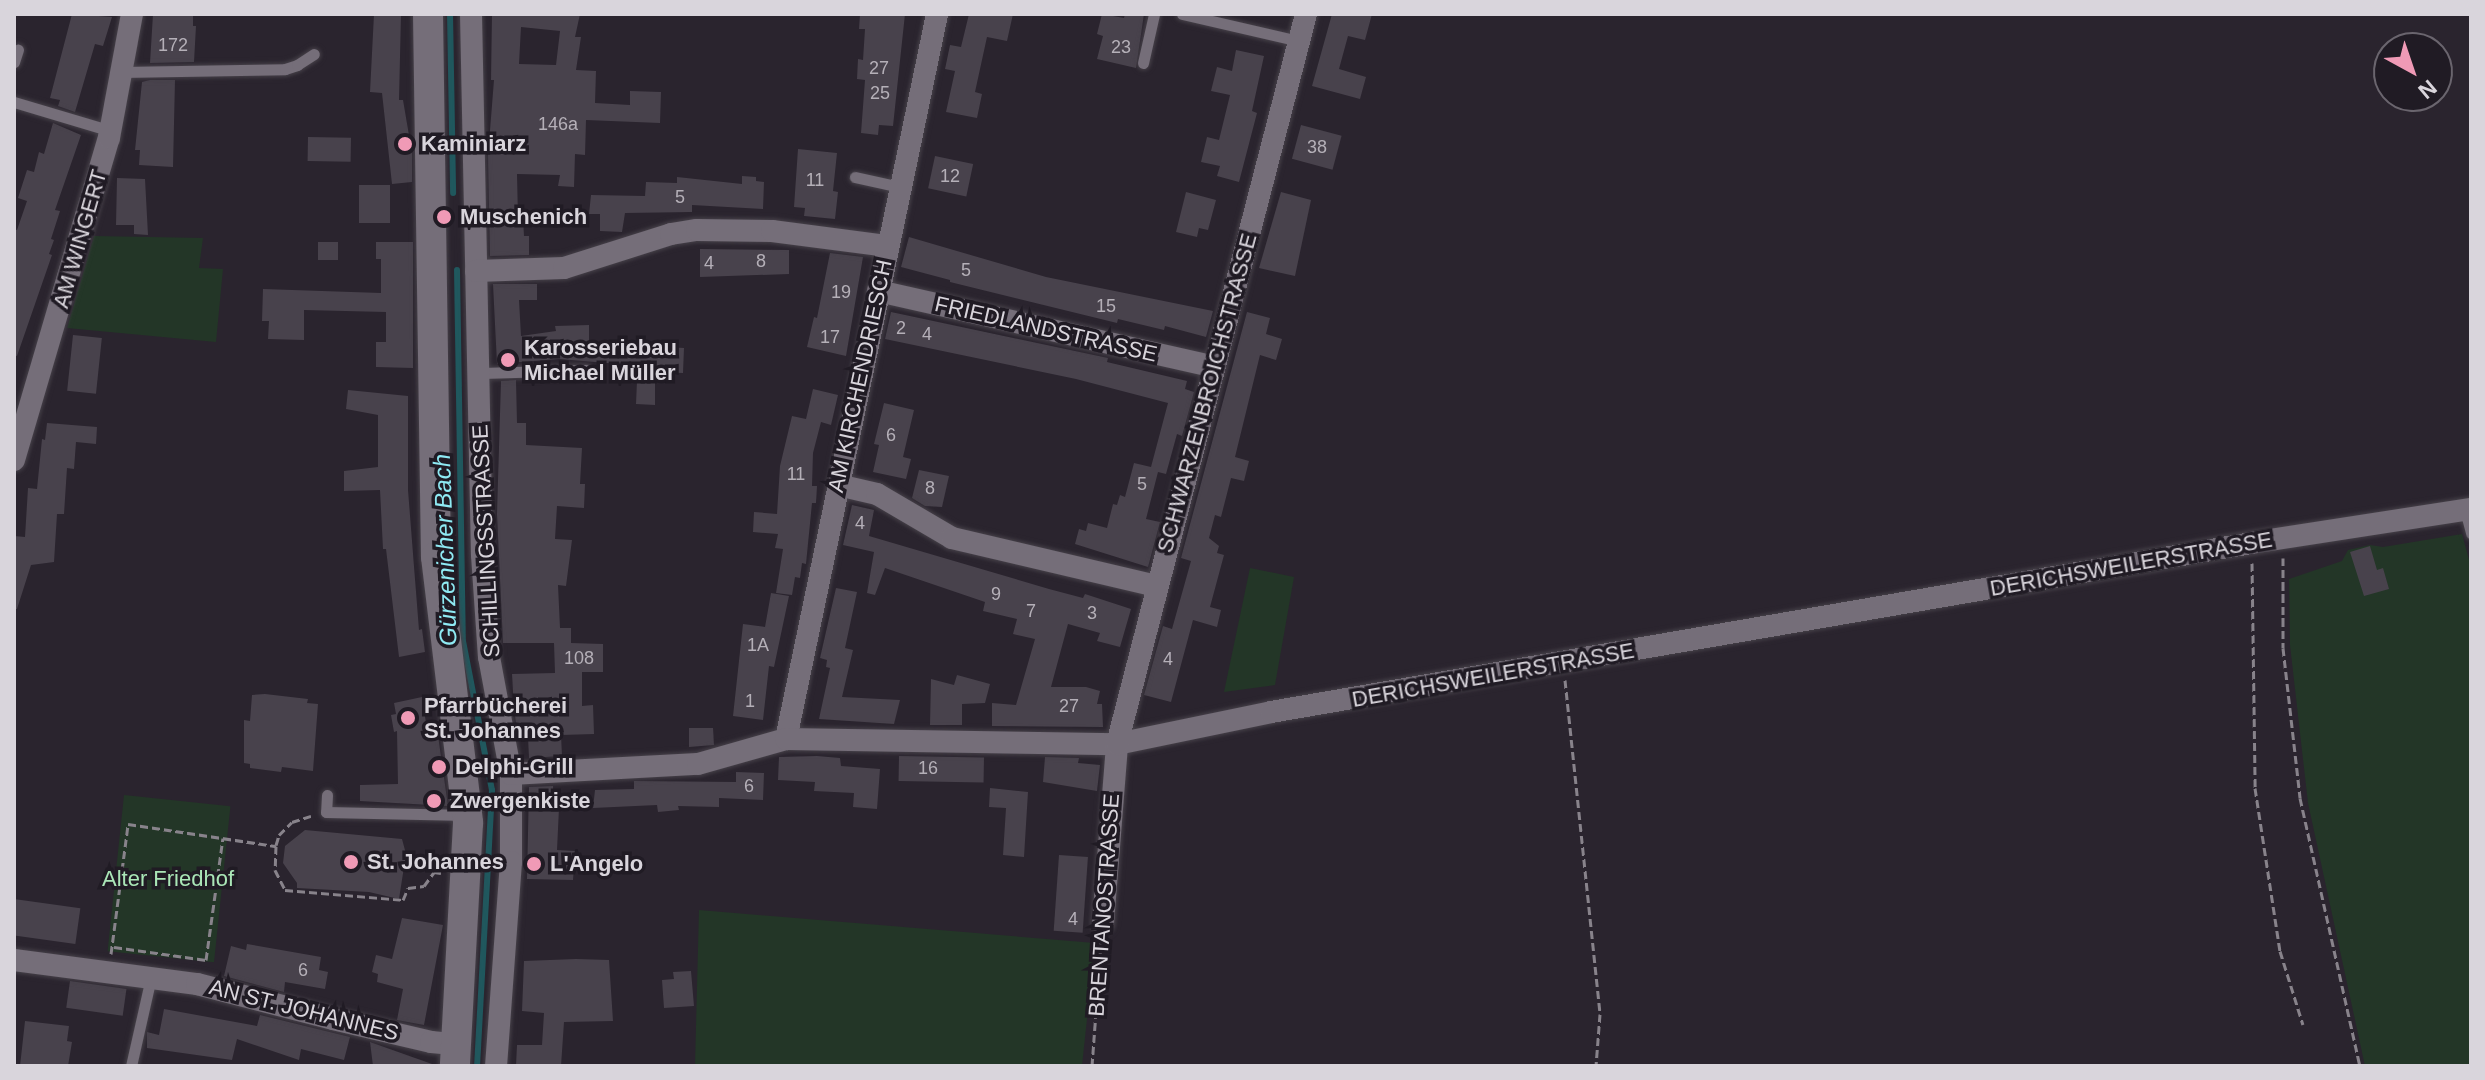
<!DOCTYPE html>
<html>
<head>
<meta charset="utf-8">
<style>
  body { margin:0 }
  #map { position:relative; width:2485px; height:1080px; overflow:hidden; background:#2a242e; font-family:Arial,sans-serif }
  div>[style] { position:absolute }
  .green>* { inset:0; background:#233627; transform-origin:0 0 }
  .stream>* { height:6px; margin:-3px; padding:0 3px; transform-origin:3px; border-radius:3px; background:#20585e }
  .building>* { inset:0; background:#48424c; transform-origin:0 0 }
  .path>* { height:3px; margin-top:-1.5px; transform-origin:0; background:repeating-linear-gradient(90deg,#88838b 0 8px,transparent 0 12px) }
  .roads { filter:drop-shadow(0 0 2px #464149) drop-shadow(0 0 2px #464149) }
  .service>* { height:11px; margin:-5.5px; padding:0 5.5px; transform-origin:5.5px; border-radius:5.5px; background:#756e79 }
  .minor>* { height:22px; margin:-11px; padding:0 11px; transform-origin:11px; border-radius:11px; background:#756e79 }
  .secondary>* { height:30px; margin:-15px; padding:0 15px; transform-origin:15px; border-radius:15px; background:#756e79 }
  .dots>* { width:22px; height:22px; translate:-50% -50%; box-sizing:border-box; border:4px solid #201b24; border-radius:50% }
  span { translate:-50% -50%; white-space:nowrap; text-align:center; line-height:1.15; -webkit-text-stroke:7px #201b24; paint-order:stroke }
  .number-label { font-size:18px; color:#b5b0b8 }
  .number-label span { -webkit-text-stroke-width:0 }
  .poi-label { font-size:22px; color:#d9d5dc; font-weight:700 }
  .left { translate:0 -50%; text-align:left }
  .street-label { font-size:22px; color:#d9d5dc }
  .park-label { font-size:22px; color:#aae6b7 }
  .water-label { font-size:24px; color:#8feaf3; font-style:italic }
  .frame { position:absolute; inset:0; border:16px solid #d9d5dc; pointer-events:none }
  .north { position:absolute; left:2373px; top:32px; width:80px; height:80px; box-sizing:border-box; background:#201b24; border:2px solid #6a656e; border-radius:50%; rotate:140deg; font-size:22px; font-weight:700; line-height:32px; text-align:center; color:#d9d5dc }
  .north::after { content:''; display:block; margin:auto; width:28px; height:36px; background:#f09ab6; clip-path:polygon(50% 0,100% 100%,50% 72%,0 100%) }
</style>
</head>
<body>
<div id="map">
  <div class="green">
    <i style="clip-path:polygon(94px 236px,203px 238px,199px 268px,223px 269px,216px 342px,67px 328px)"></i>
    <i style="clip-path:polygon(2462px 534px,2471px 567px,2471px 1066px,2365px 1066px,2308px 803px,2290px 645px,2289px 579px,2342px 561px,2348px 550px,2370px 545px,2383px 547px)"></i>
    <i style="clip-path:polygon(1250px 568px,1294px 577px,1275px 685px,1224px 692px)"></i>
    <i style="left:124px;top:795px;width:107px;height:157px;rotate:6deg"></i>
    <i style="clip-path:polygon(699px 910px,1095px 943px,1082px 1066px,695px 1066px)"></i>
  </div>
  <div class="stream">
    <i style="left:450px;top:14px;width:179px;rotate:89deg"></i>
    <i style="left:457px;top:270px;width:371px;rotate:89.1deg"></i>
    <i style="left:463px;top:641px;width:152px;rotate:79deg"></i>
    <i style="left:492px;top:790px;width:276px;rotate:93.1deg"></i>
  </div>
  <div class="building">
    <i style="clip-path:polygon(72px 14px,112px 17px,103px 46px,95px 44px,75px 112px,58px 106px,60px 100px,50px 98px)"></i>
    <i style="clip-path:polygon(153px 14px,193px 14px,193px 26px,196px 26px,194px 62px,150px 63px)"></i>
    <i style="clip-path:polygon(374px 14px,401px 14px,399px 100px,403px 100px,412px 153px,412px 182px,392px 184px,382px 93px,370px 92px)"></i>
    <i style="clip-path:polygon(evenodd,492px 14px,580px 14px,575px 37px,581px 37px,576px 70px,596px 71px,595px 103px,630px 105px,630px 91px,661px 92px,660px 123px,586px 120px,585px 155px,575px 154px,574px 187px,558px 186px,560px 175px,517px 174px,518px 218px,523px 218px,524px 236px,529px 236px,529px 255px,490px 256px,488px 155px,494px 80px,491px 80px,492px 14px,521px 27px,560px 31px,556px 65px,519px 64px,521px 27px)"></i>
    <i style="clip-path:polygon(860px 14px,905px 14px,893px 126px,879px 125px,878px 135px,861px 133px,865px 80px,857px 79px,858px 59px,863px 60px,865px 29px,859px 29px)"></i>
    <i style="clip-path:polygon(969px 14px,1013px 14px,1007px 41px,987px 37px,975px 92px,982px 94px,977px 118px,946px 112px,955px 71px,945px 69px,950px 45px,961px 47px)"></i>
    <i style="clip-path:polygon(1102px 14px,1124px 18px,1125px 14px,1144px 14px,1136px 68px,1097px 59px,1103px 36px,1097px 34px)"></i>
    <i style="clip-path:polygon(1332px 14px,1372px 14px,1365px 40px,1348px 36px,1339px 69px,1366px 77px,1360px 99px,1312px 86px)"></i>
    <i style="clip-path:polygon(1236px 50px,1264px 56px,1252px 111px,1257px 113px,1239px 182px,1217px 176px,1220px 166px,1201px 162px,1207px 137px,1219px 140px,1230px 95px,1211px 91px,1217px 67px,1232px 71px)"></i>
    <i style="clip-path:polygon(150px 80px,175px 80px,173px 167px,139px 165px,140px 150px,135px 150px,142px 82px)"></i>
    <i style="clip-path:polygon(53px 123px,81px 135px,55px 210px,60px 211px,51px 239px,54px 240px,49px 254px,52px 255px,17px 356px,14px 355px,14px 229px,17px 230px,27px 201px,18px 198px,27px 170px,34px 172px,39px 152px,44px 154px)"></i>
    <i style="left:1301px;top:125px;width:42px;height:35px;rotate:15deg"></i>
    <i style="left:308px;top:137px;width:43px;height:24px;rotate:1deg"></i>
    <i style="clip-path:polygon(798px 149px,837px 153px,833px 191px,838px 192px,835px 219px,804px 216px,805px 208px,794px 207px)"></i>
    <i style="left:935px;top:156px;width:39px;height:33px;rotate:12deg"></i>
    <i style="clip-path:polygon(742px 176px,756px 177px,756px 181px,764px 182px,763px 209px,692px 205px,692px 212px,625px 213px,622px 232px,600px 231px,600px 214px,589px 214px,591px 195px,645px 196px,646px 182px,677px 183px,677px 177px,742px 184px)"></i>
    <i style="clip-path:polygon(117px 178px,145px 179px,148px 235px,134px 234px,134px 225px,116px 225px)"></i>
    <i style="left:359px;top:185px;width:31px;height:38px"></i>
    <i style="clip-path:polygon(1186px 192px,1216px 200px,1208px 230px,1199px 228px,1197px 237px,1176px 232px)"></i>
    <i style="clip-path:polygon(1281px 192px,1311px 200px,1295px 276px,1259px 268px)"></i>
    <i style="clip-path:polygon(909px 237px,1046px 277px,1213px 311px,1206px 337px,1165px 326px,1164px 330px,1118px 319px,1117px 323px,950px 282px,950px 280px,901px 267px)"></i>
    <i style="left:318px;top:242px;width:20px;height:18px"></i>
    <i style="clip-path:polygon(376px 242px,413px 242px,413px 368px,376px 367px,376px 342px,386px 342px,386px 312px,304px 310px,304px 340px,268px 339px,269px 321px,262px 321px,263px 289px,381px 293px,381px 259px,376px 259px)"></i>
    <i style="clip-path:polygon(700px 249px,789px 250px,789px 274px,700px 277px)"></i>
    <i style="clip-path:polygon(830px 253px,863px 257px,846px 356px,807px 347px,814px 317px,817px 318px)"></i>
    <i style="clip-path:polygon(493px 284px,537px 284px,537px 300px,519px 300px,521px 336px,556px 331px,555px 326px,589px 325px,589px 342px,684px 348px,683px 373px,655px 372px,655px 405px,636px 404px,637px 381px,618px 380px,619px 364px,559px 359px,497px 364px)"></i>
    <i style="clip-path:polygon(891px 312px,1108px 358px,1107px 362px,1187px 381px,1185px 389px,1194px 392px,1182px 436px,1177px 434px,1166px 474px,1158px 472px,1146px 519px,1160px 522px,1148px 567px,1075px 544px,1079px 529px,1086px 531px,1088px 523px,1107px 528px,1113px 504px,1117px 505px,1120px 495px,1125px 497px,1134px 463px,1151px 467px,1168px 403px,1076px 379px,885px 339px)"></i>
    <i style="clip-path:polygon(1247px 312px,1270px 318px,1266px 334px,1282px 339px,1276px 360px,1260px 355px,1235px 457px,1249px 461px,1244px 481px,1231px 478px,1221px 517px,1215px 515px,1209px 538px,1219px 546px,1217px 553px,1224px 555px,1210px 607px,1221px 610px,1217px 627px,1193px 620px,1171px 702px,1144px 695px,1163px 626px,1172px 629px,1191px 561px,1181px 558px)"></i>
    <i style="left:73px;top:335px;width:29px;height:56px;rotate:6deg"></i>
    <i style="clip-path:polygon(516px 380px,517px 423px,526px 423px,526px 445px,582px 448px,580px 484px,585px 484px,584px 508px,557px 506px,555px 539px,572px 540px,566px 586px,558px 585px,560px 628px,571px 628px,571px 643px,603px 644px,603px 672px,582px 672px,582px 706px,593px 705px,594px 734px,561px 735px,562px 756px,529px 758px,528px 737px,518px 737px,514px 709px,512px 674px,555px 673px,554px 643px,503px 643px,497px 514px,501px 381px)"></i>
    <i style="clip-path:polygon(813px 389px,838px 395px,831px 425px,821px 422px,813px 453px,812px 486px,817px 486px,816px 503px,812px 503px,806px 564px,802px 563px,800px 578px,795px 577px,792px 595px,776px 593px,783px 549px,775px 548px,778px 534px,753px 532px,754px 512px,777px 514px,780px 466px,792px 416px,806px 419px)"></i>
    <i style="clip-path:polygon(348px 390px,408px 396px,408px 490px,419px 630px,422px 629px,425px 652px,399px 657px,386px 549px,383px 549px,380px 490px,344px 491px,344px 471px,378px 467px,378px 415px,346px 409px)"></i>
    <i style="clip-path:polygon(884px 403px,914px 410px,903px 457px,911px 459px,906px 479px,873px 472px,879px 445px,874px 444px)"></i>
    <i style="clip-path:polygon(47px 423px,97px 427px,96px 444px,76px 442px,74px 469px,67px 468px,64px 514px,57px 514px,54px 562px,31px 565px,17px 609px,14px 609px,14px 536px,25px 537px,28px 488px,37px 489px,42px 439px,45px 440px)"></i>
    <i style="clip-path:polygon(919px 470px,949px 476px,942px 507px,925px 506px,912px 498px)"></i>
    <i style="clip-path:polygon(852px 505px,874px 510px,869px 536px,1049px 589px,1083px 598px,1085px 594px,1131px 609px,1120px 647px,1097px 641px,1100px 633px,1068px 624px,1051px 687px,1086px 687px,1100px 691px,1097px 704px,1102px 704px,1103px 727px,992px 726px,992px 703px,1016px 705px,1035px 639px,1013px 634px,1017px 619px,983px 611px,985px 602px,885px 568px,875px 595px,867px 593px,874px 552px,843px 545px)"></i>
    <i style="clip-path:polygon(2370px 546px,2377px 570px,2383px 568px,2389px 589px,2364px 596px,2350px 552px)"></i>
    <i style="clip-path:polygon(836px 588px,857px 592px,845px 648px,853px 650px,842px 697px,900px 700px,894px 724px,819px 719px,830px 668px,826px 667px,827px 660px,820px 658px)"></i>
    <i style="clip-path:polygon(771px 593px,789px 596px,774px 667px,769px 666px,763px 720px,733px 716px,743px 624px,765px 627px)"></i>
    <i style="clip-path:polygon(957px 675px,990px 684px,985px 703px,962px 704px,962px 725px,930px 725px,931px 679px,954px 685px)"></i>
    <i style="clip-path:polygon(265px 694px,308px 699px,307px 703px,318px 704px,313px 771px,282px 767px,281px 772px,250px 768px,250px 764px,244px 763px,244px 720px,250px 721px,252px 695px)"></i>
    <i style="clip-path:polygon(422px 697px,426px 723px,436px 721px,448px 806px,360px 801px,360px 785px,398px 784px,397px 731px,394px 732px,391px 715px,396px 714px,394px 703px)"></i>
    <i style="clip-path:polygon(689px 728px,713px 728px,714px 745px,689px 747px)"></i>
    <i style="clip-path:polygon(817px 756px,840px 758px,841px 766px,880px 769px,877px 809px,853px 807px,854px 793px,814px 791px,815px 782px,778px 780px,779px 757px)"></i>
    <i style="left:899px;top:756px;width:85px;height:25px;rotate:1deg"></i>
    <i style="clip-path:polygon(1045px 757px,1079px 758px,1078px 763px,1100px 765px,1097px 791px,1043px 782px)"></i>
    <i style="clip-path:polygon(736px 772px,764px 773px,763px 800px,719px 798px,719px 807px,678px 806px,679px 810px,658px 812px,657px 805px,593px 808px,595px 790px,634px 789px,634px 781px,736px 782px)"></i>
    <i style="clip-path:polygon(553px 786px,554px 808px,559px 808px,557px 850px,575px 851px,573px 880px,527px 879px,529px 787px)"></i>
    <i style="clip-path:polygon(990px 788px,1028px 792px,1024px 857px,1003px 855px,1006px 808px,989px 807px)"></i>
    <i style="clip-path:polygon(305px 830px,402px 839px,406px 854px,399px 899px,369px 892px,297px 888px,297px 883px,283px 863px,285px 846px)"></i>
    <i style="left:1059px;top:855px;width:29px;height:76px;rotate:4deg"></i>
    <i style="left:14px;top:899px;width:67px;height:36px;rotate:8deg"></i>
    <i style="clip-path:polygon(402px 918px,443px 925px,424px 1025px,397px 1020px,403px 989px,377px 982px,378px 974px,372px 972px,376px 955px,392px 959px)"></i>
    <i style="clip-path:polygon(247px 944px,321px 957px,319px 970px,328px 972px,325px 989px,285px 982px,284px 992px,224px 976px,231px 946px,246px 950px)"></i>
    <i style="clip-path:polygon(576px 959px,609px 960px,613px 1021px,564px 1022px,561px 1066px,516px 1066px,517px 1045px,542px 1045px,544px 1013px,522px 1011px,524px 961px)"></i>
    <i style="clip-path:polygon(691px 971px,694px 1006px,664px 1008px,662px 980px,674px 979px,673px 972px)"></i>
    <i style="left:70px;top:981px;width:57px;height:27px;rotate:8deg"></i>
    <i style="clip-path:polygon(164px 1009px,257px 1026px,260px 1015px,350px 1037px,344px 1060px,301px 1049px,299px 1060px,237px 1039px,232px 1060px,147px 1048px,147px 1032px,159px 1035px)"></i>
    <i style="clip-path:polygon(25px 1021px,69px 1026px,67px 1041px,72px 1042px,68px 1066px,20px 1066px)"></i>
    <i style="clip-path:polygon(370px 1042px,432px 1064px,432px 1066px,373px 1066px)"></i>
  </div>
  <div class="path">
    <i style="left:2283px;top:558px;width:90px;rotate:90deg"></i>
    <i style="left:2283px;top:648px;width:151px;rotate:83.5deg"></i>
    <i style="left:2300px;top:798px;width:275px;rotate:77.4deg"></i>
    <i style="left:2252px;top:563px;width:225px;rotate:89.2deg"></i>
    <i style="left:2255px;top:788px;width:165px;rotate:81.3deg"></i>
    <i style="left:2280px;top:951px;width:77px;rotate:72.7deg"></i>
    <i style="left:1565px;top:680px;width:336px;rotate:84deg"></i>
    <i style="left:1600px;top:1014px;width:52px;rotate:94.4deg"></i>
    <i style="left:276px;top:845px;width:10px;rotate:-73deg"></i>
    <i style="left:279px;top:835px;width:18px;rotate:-45deg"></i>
    <i style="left:292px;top:822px;width:20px;rotate:-18deg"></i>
    <i style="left:114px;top:947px;width:93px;rotate:8deg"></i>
    <i style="left:206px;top:960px;width:123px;rotate:-82.1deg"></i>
    <i style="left:111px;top:954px;width:131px;rotate:-82.5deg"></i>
    <i style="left:128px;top:824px;width:150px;rotate:8.5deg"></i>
    <i style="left:276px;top:846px;width:24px;rotate:92deg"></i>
    <i style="left:275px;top:870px;width:22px;rotate:63deg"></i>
    <i style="left:285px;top:890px;width:118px;rotate:4.8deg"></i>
    <i style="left:403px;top:900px;width:13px;rotate:-67deg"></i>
    <i style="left:408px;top:888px;width:16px;rotate:-7deg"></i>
    <i style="left:424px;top:886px;width:17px;rotate:-54deg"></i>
    <i style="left:434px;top:872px;width:7px;rotate:8deg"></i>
    <i style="left:1092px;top:1066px;width:124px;rotate:-85.8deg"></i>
  </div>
  <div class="roads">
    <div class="service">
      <i style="left:1182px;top:14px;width:120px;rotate:13deg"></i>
      <i style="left:14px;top:62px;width:13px;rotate:-72deg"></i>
      <i style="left:1143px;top:63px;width:50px;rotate:-77.3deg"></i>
      <i style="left:121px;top:72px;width:164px;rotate:-1deg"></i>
      <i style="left:285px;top:69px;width:13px;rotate:-18deg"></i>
      <i style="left:297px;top:65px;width:20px;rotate:-33deg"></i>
      <i style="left:14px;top:102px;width:101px;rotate:16.6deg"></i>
      <i style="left:855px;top:177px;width:46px;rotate:12.5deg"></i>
      <i style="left:479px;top:373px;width:107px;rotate:-1.6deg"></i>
      <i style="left:2465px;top:510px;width:24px;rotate:75deg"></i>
      <i style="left:327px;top:795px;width:17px;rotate:93deg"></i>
      <i style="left:326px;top:812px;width:141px;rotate:1.2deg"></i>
      <i style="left:131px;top:1066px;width:91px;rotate:-77.3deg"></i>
    </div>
    <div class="minor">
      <i style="left:471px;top:14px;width:541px;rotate:88.84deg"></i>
      <i style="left:482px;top:555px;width:102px;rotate:86.1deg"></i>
      <i style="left:489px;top:657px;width:119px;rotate:79.4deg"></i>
      <i style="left:511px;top:774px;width:88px;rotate:90deg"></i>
      <i style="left:511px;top:862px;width:205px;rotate:94.2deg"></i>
      <i style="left:476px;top:271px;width:88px;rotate:-2deg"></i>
      <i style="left:564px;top:268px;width:112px;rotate:-17.6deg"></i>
      <i style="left:671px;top:234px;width:26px;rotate:-9deg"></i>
      <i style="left:697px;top:230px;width:75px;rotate:0.8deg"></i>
      <i style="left:772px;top:231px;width:117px;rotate:7.4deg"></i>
      <i style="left:878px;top:291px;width:344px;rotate:12.7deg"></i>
      <i style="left:14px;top:460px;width:336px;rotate:-73.6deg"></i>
      <i style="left:109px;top:138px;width:126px;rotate:-79.5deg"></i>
      <i style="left:838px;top:485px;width:40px;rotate:13deg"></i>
      <i style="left:877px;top:494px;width:87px;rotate:30.4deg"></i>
      <i style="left:952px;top:538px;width:211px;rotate:13.2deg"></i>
      <i style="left:786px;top:739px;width:741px;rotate:-78.23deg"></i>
      <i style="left:511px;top:774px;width:187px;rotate:-3.1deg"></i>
      <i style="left:698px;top:764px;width:91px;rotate:-15.9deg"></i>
      <i style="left:786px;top:739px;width:331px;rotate:0.9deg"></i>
      <i style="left:1117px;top:744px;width:157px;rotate:-11.7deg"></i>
      <i style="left:1271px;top:712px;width:994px;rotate:-9.78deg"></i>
      <i style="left:2251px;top:543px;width:223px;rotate:-8.8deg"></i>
      <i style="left:1103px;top:923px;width:180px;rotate:-85.5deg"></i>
      <i style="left:1117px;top:744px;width:754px;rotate:-75.48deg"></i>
      <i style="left:14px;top:960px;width:185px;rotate:7.5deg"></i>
      <i style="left:197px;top:984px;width:140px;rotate:14.4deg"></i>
      <i style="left:333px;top:1019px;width:101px;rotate:13.2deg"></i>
      <i style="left:431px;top:1042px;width:25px;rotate:5deg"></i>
    </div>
    <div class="secondary">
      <i style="left:428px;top:14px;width:543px;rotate:89.16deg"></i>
      <i style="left:436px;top:557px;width:268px;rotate:83.1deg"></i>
      <i style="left:468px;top:823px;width:243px;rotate:93.1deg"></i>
    </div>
  </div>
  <div class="dots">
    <i style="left:405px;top:144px;background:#f09ab6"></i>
    <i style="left:444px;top:217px;background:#f09ab6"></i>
    <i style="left:508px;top:360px;background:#f09ab6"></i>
    <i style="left:408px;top:718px;background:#f09ab6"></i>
    <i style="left:439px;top:767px;background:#f09ab6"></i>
    <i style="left:434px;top:801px;background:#f09ab6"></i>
    <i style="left:351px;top:862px;background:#f09ab6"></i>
    <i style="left:534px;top:864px;background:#f09ab6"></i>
  </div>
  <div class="number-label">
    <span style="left:173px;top:45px">172</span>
    <span style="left:1121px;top:47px">23</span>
    <span style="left:879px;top:68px">27</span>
    <span style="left:880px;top:93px">25</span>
    <span style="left:558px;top:124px">146a</span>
    <span style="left:1317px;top:147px">38</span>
    <span style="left:950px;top:176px">12</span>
    <span style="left:815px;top:180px">11</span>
    <span style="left:680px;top:197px">5</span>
    <span style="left:761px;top:261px">8</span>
    <span style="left:709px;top:263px">4</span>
    <span style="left:966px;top:270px">5</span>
    <span style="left:841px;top:292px">19</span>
    <span style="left:1106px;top:306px">15</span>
    <span style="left:901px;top:328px">2</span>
    <span style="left:927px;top:334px">4</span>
    <span style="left:830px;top:337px">17</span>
    <span style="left:891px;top:435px">6</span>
    <span style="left:796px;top:474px">11</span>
    <span style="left:1142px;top:484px">5</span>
    <span style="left:930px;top:488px">8</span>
    <span style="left:860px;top:523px">4</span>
    <span style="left:996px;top:594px">9</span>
    <span style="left:1031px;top:611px">7</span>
    <span style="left:1092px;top:613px">3</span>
    <span style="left:758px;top:645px">1A</span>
    <span style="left:579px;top:658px">108</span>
    <span style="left:1168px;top:659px">4</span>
    <span style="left:750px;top:701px">1</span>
    <span style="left:1069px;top:706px">27</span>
    <span style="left:928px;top:768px">16</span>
    <span style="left:749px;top:786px">6</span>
    <span style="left:1073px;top:919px">4</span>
    <span style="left:303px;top:970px">6</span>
  </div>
  <div class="poi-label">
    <span class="left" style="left:421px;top:144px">Kaminiarz</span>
    <span class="left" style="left:460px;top:217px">Muschenich</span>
    <span class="left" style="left:524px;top:360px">Karosseriebau<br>Michael Müller</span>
    <span class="left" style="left:424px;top:718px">Pfarrbücherei<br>St. Johannes</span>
    <span class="left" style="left:455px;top:767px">Delphi-Grill</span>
    <span class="left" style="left:450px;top:801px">Zwergenkiste</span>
    <span class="left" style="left:367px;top:862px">St. Johannes</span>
    <span class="left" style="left:550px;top:864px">L'Angelo</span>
  </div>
  <div class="street-label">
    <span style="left:80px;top:239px;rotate:-74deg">AM WINGERT</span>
    <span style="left:1046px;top:329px;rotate:13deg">FRIEDLANDSTRASSE</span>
    <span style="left:860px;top:376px;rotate:-78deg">AM KIRCHENDRIESCH</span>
    <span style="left:1207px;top:393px;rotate:-75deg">SCHWARZENBROICHSTRASSE</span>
    <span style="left:486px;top:541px;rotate:-93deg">SCHILLINGSSTRASSE</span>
    <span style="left:2131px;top:564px;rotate:-10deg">DERICHSWEILERSTRASSE</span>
    <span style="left:1493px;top:675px;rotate:-10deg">DERICHSWEILERSTRASSE</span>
    <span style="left:1104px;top:905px;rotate:-86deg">BRENTANOSTRASSE</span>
    <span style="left:304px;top:1010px;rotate:14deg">AN ST. JOHANNES</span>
  </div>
  <div class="park-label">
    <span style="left:168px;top:879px">Alter Friedhof</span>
  </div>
  <div class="water-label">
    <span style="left:445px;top:550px;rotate:-92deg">Gürzenicher Bach</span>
  </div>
  <div class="frame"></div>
  <div class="north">N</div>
</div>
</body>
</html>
